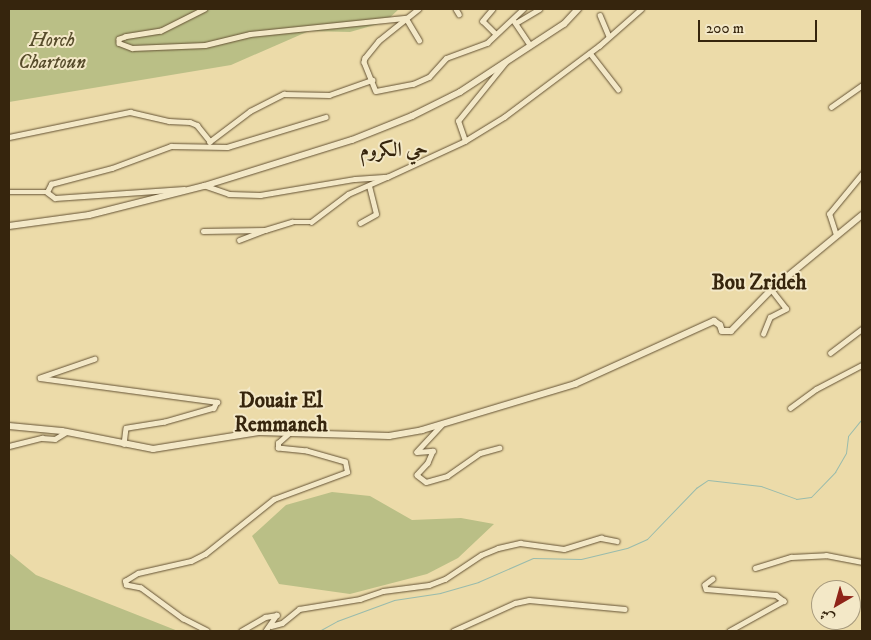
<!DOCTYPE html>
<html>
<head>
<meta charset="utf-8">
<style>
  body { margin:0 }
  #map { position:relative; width:871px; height:640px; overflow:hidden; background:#ecdba9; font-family:"IM FELL DW Pica",Amiri,serif }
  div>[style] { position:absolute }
  .green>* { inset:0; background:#babf86 }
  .stream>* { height:1px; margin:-0.5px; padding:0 0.5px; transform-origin:0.5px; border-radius:0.5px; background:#99bbac }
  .roads { filter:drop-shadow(0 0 1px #645234) drop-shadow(0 0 1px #645234) }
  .street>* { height:4.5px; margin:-2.25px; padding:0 2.25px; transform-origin:2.25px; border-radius:2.25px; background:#f3e8c7 }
  .secondary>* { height:6px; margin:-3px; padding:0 3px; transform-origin:3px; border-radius:3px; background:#f3e8c7 }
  span { translate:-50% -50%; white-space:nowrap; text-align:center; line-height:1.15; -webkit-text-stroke:4px #f3e8c7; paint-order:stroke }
  .park-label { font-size:19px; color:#574c2b; font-style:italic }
  .neighbourhood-label { font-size:20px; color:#36250d; font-weight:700 }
  .quarter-label { font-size:21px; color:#36250d; font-weight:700 }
  .frame { position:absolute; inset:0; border:10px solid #36250d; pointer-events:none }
  .north { position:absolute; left:811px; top:580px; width:50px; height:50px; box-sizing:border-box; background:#f3e8c7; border:1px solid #a79a7d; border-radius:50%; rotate:218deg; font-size:14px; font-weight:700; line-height:20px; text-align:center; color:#36250d }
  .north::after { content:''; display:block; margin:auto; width:18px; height:22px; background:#8f2418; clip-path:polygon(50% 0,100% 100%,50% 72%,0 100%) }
  .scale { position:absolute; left:698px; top:20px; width:119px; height:22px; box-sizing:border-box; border:2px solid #36250d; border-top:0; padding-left:6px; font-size:15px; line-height:18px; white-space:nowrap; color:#36250d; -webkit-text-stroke:4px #f3e8c7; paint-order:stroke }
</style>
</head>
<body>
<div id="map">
  <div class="green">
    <i style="clip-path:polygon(9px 9px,399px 9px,385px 22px,350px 32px,309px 31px,231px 65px,9px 102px)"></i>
    <i style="clip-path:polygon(332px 492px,370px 496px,412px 520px,461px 518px,494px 524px,458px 558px,427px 574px,350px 594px,279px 584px,252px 536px,286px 505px)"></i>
    <i style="clip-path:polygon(9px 553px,36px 575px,178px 631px,9px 631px)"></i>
  </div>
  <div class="stream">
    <i style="left:319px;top:631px;width:21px;rotate:-29deg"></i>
    <i style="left:337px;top:621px;width:61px;rotate:-20.2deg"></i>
    <i style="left:394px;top:600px;width:47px;rotate:-8.7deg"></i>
    <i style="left:440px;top:593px;width:40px;rotate:-16deg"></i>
    <i style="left:478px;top:582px;width:60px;rotate:-23.6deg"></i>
    <i style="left:533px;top:558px;width:48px;rotate:1.2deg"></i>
    <i style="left:581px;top:559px;width:47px;rotate:-13.4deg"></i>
    <i style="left:627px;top:548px;width:22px;rotate:-24deg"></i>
    <i style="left:647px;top:539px;width:71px;rotate:-46.1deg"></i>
    <i style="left:696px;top:488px;width:14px;rotate:-34deg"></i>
    <i style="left:708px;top:480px;width:53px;rotate:6.5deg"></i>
    <i style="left:761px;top:486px;width:37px;rotate:20deg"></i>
    <i style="left:796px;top:499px;width:15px;rotate:-8deg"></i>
    <i style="left:811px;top:497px;width:35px;rotate:-46deg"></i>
    <i style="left:835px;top:472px;width:22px;rotate:-60deg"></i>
    <i style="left:846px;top:453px;width:17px;rotate:-83deg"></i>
    <i style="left:848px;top:436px;width:22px;rotate:-51deg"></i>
  </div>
  <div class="roads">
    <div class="street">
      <i style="left:205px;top:9px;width:49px;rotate:153.4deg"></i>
      <i style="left:161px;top:31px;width:36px;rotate:171deg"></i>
      <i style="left:125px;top:37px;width:6px;rotate:162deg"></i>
      <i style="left:119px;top:39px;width:4px;rotate:90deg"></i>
      <i style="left:119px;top:43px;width:14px;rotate:21deg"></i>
      <i style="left:132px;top:48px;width:73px;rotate:-2.4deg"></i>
      <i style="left:205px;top:45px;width:46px;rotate:-13.7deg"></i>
      <i style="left:250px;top:34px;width:157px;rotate:-5.9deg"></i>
      <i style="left:419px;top:9px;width:51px;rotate:141.3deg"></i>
      <i style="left:379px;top:41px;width:22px;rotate:129deg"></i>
      <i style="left:365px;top:58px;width:4px;rotate:104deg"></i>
      <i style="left:364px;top:62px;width:31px;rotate:68deg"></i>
      <i style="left:376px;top:91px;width:38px;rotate:-11deg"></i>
      <i style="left:413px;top:84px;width:17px;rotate:-24deg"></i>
      <i style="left:429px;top:77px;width:25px;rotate:-48deg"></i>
      <i style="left:446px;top:58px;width:44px;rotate:-20.1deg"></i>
      <i style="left:487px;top:43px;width:50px;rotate:-43.4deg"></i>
      <i style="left:456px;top:9px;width:6px;rotate:59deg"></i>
      <i style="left:493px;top:9px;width:16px;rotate:130deg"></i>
      <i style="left:483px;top:21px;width:18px;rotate:45deg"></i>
      <i style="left:600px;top:15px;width:23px;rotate:67deg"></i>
      <i style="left:406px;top:18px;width:26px;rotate:59deg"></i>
      <i style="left:514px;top:21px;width:29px;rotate:56deg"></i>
      <i style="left:516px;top:23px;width:27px;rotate:-31deg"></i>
      <i style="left:590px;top:53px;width:46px;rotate:52.1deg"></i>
      <i style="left:831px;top:107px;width:38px;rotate:-35deg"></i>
      <i style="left:9px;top:137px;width:124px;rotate:-11.7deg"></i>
      <i style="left:130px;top:112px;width:40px;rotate:13deg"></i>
      <i style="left:169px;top:121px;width:21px;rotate:3deg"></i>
      <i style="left:190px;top:122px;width:8px;rotate:23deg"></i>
      <i style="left:197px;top:125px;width:21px;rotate:51deg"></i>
      <i style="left:465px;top:141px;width:21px;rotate:-109deg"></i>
      <i style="left:458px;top:121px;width:75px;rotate:-51deg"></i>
      <i style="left:209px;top:142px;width:51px;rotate:-37.1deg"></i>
      <i style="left:250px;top:111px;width:38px;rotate:-27deg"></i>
      <i style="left:284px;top:94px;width:45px;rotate:1.3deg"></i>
      <i style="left:329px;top:95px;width:46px;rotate:-19.2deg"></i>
      <i style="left:206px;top:186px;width:24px;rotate:19deg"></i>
      <i style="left:229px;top:194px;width:31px;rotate:2deg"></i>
      <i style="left:260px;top:195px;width:96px;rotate:-9.6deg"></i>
      <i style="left:355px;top:179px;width:32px;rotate:-4deg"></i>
      <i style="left:387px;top:177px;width:86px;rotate:-24.8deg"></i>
      <i style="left:465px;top:141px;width:46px;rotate:-31.6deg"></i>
      <i style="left:504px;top:117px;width:119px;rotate:-36.8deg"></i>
      <i style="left:599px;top:46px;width:56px;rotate:-41.4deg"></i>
      <i style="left:9px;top:192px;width:38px"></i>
      <i style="left:47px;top:192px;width:9px;rotate:-63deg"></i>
      <i style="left:51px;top:184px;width:63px;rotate:-14.7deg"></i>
      <i style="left:112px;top:168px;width:63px;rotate:-20.4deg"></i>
      <i style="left:171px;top:146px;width:56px;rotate:1deg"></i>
      <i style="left:227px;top:147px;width:103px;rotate:-16.9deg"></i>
      <i style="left:47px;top:192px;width:10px;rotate:37deg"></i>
      <i style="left:55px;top:198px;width:129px;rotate:-4deg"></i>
      <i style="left:360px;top:223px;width:18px;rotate:-29deg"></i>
      <i style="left:376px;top:214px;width:29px;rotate:-104deg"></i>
      <i style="left:203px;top:231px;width:62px;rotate:-0.9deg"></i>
      <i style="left:265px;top:230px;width:28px;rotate:-17deg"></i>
      <i style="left:292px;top:222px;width:19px"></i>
      <i style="left:311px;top:222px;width:46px;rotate:-37.1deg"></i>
      <i style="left:348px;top:194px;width:43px;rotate:-23.6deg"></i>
      <i style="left:836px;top:235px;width:22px;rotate:-108deg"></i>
      <i style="left:829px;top:214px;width:52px;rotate:-50.5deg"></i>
      <i style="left:239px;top:240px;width:26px;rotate:-21deg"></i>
      <i style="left:763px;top:334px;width:18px;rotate:-68deg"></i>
      <i style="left:770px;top:317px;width:18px;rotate:-27deg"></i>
      <i style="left:786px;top:309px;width:24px;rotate:-128deg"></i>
      <i style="left:830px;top:353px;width:40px;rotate:-37deg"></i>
      <i style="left:95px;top:359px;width:58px;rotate:160.9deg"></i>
      <i style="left:40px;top:378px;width:179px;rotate:7.7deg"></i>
      <i style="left:217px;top:402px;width:7px;rotate:117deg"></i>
      <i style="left:214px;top:408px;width:51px;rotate:164.1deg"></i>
      <i style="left:165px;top:422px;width:39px;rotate:171deg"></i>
      <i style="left:126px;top:428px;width:16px;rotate:97deg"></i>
      <i style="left:790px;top:408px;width:32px;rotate:-36deg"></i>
      <i style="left:816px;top:389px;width:52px;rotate:-27.6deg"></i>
      <i style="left:442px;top:425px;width:37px;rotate:133deg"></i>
      <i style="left:417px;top:452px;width:16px;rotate:-4deg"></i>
      <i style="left:433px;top:451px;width:13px;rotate:113deg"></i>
      <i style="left:428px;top:463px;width:16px;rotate:133deg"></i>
      <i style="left:417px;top:475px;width:11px;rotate:38deg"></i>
      <i style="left:426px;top:482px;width:22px;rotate:-16deg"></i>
      <i style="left:447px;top:476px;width:40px;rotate:-34.9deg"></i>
      <i style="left:480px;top:453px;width:20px;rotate:-15deg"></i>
      <i style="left:9px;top:446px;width:34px;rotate:-14deg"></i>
      <i style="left:42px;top:438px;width:13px;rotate:4deg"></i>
      <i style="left:55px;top:439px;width:13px;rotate:-32deg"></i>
      <i style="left:755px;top:568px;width:38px;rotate:-17deg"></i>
      <i style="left:791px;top:557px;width:35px;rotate:-3deg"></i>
      <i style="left:826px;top:555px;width:37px;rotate:11deg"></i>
      <i style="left:713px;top:579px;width:10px;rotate:143deg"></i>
      <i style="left:705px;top:585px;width:4px;rotate:76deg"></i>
      <i style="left:706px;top:589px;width:70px;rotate:4.9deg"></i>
      <i style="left:776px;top:595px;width:10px;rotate:37deg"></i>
      <i style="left:784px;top:601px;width:62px;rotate:150.9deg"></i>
      <i style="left:271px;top:626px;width:11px;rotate:-15deg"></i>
      <i style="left:282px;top:623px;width:22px;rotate:-39deg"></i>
      <i style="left:299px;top:609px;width:62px;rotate:-9.3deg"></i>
      <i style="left:360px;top:599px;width:24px;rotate:-19deg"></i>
      <i style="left:383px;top:591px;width:46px;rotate:-7.4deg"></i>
      <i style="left:429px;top:585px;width:17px;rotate:-21deg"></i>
      <i style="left:445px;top:579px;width:43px;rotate:-33.7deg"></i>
      <i style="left:481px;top:555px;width:18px;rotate:-22deg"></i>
      <i style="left:498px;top:548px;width:23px;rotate:-13deg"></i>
      <i style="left:520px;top:543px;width:44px;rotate:7.8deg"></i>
      <i style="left:564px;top:549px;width:39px;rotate:-17deg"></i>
      <i style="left:601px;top:538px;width:16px;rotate:11deg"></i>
      <i style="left:207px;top:631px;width:27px;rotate:-153deg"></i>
      <i style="left:183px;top:619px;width:52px;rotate:-143.6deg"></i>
      <i style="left:141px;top:588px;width:15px;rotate:-169deg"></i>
      <i style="left:126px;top:585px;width:4px;rotate:-104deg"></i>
      <i style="left:125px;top:581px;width:15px;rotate:-32deg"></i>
      <i style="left:138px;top:573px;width:54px;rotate:-12.8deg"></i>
      <i style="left:191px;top:561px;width:16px;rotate:-27deg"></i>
      <i style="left:205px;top:554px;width:88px;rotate:-38.6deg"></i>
      <i style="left:274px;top:499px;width:78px;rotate:-20.3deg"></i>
      <i style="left:347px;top:472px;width:10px;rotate:-101deg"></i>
      <i style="left:345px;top:462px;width:40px;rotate:-164deg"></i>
      <i style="left:307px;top:451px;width:29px;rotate:-174deg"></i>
      <i style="left:278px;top:448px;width:5px;rotate:-90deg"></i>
      <i style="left:278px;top:443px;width:15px;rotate:-42deg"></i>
      <i style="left:241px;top:631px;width:28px;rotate:-30deg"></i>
      <i style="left:265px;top:617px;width:12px;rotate:-9deg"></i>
      <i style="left:277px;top:615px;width:19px;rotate:125deg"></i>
      <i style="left:453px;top:631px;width:68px;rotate:-24.3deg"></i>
      <i style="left:515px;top:603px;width:14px;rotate:-12deg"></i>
      <i style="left:529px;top:600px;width:96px;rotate:5.4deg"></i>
    </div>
    <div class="secondary">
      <i style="left:9px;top:226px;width:81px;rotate:-7.8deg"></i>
      <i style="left:89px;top:215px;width:119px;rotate:-14.2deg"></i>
      <i style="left:204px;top:186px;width:155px;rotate:-17.3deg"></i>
      <i style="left:352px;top:140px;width:65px;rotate:-21.8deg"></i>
      <i style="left:412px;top:116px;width:54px;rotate:-26.6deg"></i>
      <i style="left:460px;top:92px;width:124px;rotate:-33.2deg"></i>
      <i style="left:564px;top:24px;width:21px;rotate:-47deg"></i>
      <i style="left:9px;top:426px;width:53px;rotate:5.4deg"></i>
      <i style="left:62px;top:431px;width:93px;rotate:11.2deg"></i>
      <i style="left:153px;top:449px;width:107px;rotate:-9.1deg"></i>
      <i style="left:259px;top:432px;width:130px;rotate:1.8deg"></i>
      <i style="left:389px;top:436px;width:34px;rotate:-10deg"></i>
      <i style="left:422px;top:430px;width:160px;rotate:-16.7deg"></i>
      <i style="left:575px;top:384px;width:153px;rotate:-24.4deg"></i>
      <i style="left:714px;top:321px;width:7px;rotate:34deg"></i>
      <i style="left:720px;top:325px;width:6px;rotate:72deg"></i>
      <i style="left:722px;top:331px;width:9px"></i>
      <i style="left:731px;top:331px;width:57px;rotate:-45.7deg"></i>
      <i style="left:771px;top:290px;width:118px;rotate:-39.5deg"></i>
    </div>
  </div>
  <div class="park-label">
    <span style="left:52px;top:52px">Horch<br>Chartoun</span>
  </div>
  <div class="neighbourhood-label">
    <span style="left:394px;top:150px">حي الكروم</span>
  </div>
  <div class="quarter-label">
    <span style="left:759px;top:283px">Bou Zrideh</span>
    <span style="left:281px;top:413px">Douair El<br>Remmaneh</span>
  </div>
  <div class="frame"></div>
  <div class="north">ش</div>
  <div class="scale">200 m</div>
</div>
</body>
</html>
